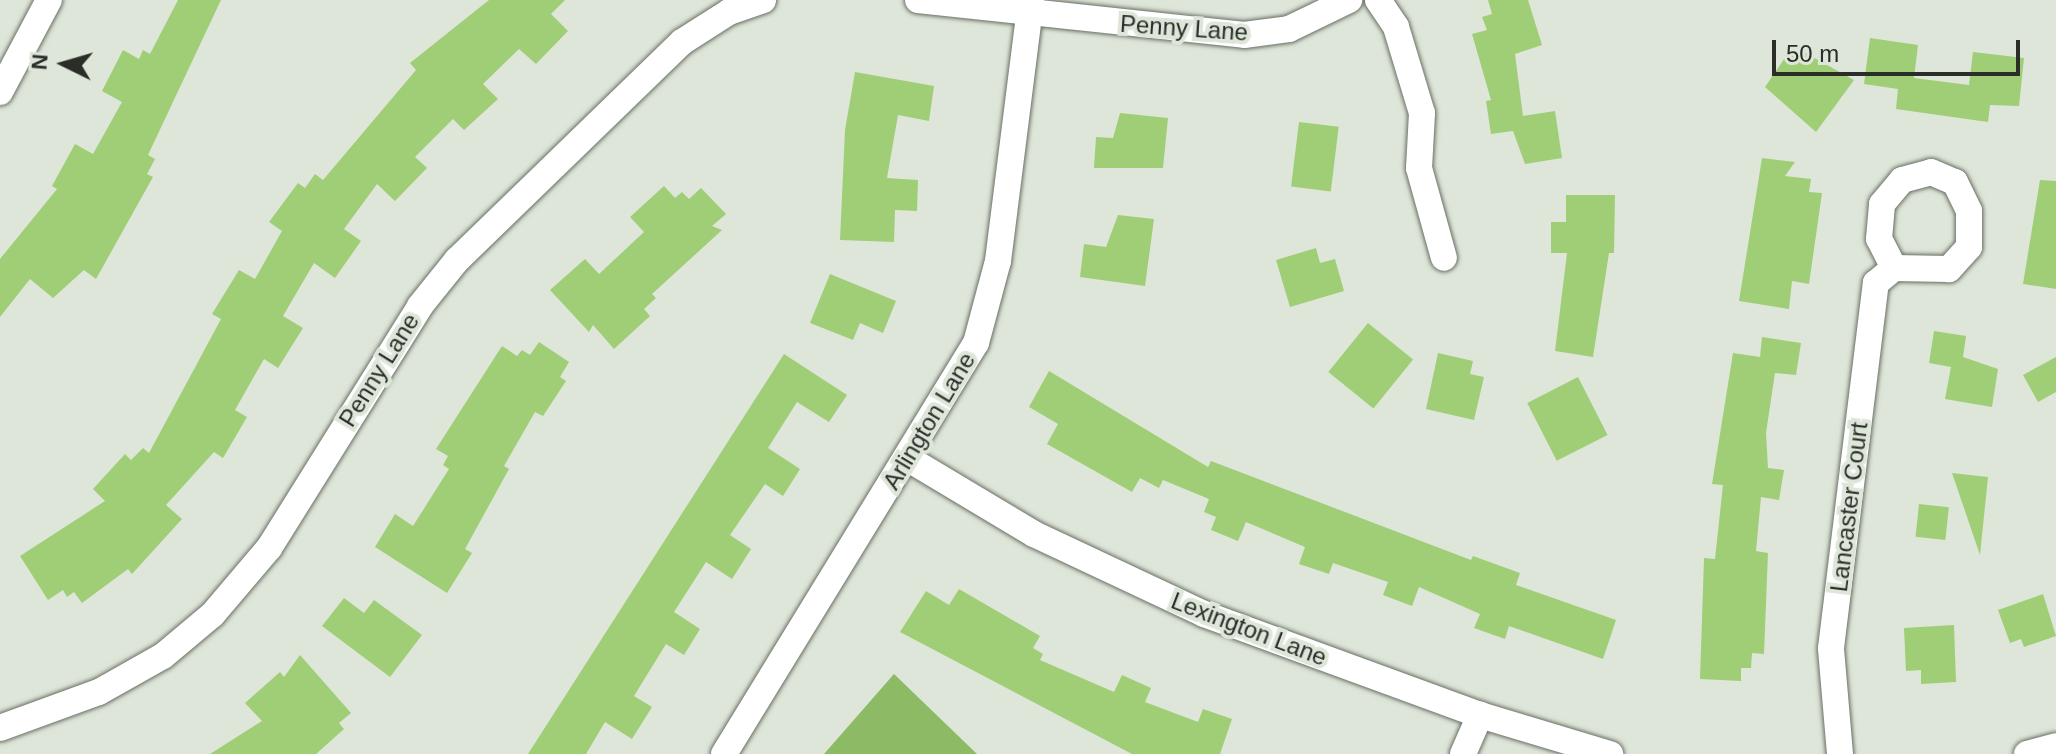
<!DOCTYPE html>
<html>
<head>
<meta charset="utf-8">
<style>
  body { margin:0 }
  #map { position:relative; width:2056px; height:754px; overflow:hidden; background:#dee6d9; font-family:Helvetica,sans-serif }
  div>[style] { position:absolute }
  .forest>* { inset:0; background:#8cba65 }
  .building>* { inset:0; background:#9fce77; transform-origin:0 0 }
  .roads { filter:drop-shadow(0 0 2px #696f64) drop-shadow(0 0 2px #696f64) }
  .minor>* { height:26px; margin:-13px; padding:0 13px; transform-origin:13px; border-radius:13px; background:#fff }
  span { translate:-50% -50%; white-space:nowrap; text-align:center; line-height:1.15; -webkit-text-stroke:8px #dee6d9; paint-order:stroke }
  .street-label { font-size:24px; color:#2a2d28 }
  .north { position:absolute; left:24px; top:24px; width:80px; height:80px; -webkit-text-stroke:6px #dee6d9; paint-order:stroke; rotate:275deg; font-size:22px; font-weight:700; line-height:32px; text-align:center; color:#2a2d28 }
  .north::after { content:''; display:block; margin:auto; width:28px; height:36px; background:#2a2d28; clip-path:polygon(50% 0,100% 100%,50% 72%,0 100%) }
  .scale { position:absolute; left:1772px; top:40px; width:248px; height:36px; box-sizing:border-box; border:4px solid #2a2d28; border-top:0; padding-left:10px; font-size:24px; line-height:28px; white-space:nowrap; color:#2a2d28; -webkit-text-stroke:6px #dee6d9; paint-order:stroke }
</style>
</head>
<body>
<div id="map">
  <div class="forest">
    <i style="clip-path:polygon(894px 674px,977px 754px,824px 754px)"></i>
  </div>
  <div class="building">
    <i style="clip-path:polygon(178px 0,221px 0,148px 155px,155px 159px,147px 174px,153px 177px,96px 279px,84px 270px,53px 298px,30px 279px,0 317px,0 259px,57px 189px,52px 186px,75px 144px,93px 154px,122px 102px,102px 91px,123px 50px,139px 59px,143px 50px,150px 54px)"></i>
    <i style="clip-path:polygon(489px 0,565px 0,551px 14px,568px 31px,536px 64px,519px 49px,483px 84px,498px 99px,464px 130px,453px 119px,415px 157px,427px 168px,395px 201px,377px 184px,344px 229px,361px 241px,335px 278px,314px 263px,283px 316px,303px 328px,278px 368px,264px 359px,235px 410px,247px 417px,223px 458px,214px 452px,166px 505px,182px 519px,132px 574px,128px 569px,82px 603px,74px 592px,67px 597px,63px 590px,48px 600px,20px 556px,105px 501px,93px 489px,125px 454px,131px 460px,143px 448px,149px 453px,221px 319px,212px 314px,239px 270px,255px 279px,282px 231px,269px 222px,298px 183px,305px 188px,315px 174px,323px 180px,416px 70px,410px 63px)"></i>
    <i style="clip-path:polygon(1488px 0,1528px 0,1542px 45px,1515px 54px,1523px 116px,1555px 111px,1562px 158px,1525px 164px,1513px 131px,1491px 134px,1486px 101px,1491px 100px,1472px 34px,1487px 30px,1482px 17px,1492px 14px)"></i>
    <i style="clip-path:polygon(1870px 38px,1918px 45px,1914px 78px,1969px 85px,1973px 52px,2024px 58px,2019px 106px,1990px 105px,1988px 122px,1896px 109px,1898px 89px,1864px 84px)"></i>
    <i style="clip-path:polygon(1793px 46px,1854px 80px,1816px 132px,1765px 87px)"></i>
    <i style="clip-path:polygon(855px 72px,934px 86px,929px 121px,898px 115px,887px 178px,918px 180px,917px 211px,895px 210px,894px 242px,840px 240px,845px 130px)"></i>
    <i style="clip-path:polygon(1120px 113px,1168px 118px,1163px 168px,1094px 168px,1096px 137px,1113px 138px)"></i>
    <i style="left:1299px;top:122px;width:40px;height:65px;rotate:7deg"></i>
    <i style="clip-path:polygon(1762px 158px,1795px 162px,1785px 176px,1811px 179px,1809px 192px,1822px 193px,1809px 284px,1792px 281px,1789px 309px,1739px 301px)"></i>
    <i style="clip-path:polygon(2040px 180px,2056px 181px,2056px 289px,2023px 284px)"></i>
    <i style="clip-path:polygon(664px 186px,675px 198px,682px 192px,689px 199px,701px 188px,726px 214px,712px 226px,722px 230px,652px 294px,656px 298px,644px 309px,650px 316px,614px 349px,593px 325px,589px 332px,550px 290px,585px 259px,599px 274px,644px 232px,630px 217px)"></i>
    <i style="clip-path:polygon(1566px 195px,1615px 195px,1614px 253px,1609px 253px,1593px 357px,1555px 351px,1567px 253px,1551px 253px,1551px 222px,1566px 222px)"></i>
    <i style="clip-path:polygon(1118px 215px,1154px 219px,1145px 286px,1080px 277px,1084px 244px,1106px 247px)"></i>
    <i style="clip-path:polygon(1316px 248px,1320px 263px,1335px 259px,1344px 291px,1290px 307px,1276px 260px)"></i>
    <i style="clip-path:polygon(830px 274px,896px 301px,883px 333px,860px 323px,853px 340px,810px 323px)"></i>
    <i style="left:1368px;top:323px;width:58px;height:63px;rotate:39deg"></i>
    <i style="clip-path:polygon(1934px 331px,1966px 336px,1963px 357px,1998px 369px,1992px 407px,1945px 399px,1951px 367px,1929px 363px)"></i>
    <i style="clip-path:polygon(1762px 337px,1801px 343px,1796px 375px,1775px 373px,1766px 433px,1768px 468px,1784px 470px,1779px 500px,1761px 497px,1756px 551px,1768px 553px,1764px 654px,1752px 653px,1751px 668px,1741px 668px,1741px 681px,1700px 679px,1704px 558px,1715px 559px,1723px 485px,1712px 484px,1733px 353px,1760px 357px)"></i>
    <i style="clip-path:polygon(539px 342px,569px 362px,560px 377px,566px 381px,543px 416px,535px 412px,504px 466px,509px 469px,465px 549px,472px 553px,447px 593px,375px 547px,395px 514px,413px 526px,449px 469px,443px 465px,448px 456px,436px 449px,502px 346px,517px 356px,522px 350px,530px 355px)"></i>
    <i style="clip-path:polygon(1438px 353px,1473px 361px,1470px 374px,1484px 377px,1474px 420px,1426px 409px)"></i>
    <i style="clip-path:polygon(784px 354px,847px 395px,829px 422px,797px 402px,768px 448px,800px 469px,783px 496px,765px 484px,730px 535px,751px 549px,732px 579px,706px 562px,674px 612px,700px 629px,684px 655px,666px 644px,634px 696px,652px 707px,632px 739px,605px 722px,586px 754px,528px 754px)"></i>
    <i style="clip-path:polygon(2056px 357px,2056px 392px,2038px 402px,2023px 375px)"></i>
    <i style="clip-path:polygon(1049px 371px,1208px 467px,1211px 461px,1471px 560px,1473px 556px,1520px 573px,1516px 585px,1616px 620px,1603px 659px,1509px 626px,1505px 639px,1474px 628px,1480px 614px,1419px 587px,1412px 606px,1383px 595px,1388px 582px,1333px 563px,1329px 574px,1299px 564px,1305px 547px,1246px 522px,1238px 541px,1211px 530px,1216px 517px,1204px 512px,1209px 499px,1163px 480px,1159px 488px,1140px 478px,1132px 492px,1047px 444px,1058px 424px,1029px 407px)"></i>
    <i style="left:1578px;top:377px;width:65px;height:57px;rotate:63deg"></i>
    <i style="clip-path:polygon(1952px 473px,1988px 477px,1980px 555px)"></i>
    <i style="left:1919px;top:504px;width:30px;height:33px;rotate:6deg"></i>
    <i style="clip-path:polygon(959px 589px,1040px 636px,1033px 648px,1043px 654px,1040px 660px,1114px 692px,1122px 675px,1151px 688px,1145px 702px,1198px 722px,1203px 709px,1232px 719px,1220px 754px,1132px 754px,900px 632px,926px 591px,949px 605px)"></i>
    <i style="clip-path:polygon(2043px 594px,2056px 636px,2024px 647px,2021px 639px,2010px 643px,1998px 610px)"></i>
    <i style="clip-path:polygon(344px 598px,364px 613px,374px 600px,422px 635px,390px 677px,322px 626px)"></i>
    <i style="clip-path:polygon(1954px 625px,1956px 682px,1921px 684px,1921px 670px,1906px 671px,1904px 628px)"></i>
    <i style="clip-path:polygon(300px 655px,351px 713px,339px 723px,344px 729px,316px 754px,210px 754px,262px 721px,245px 703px,280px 672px,284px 677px)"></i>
  </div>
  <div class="roads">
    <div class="minor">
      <i style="left:918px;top:0;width:328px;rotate:6.1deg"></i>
      <i style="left:1244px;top:35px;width:45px;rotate:-7.6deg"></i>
      <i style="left:1289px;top:29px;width:67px;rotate:-25.8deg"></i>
      <i style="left:1378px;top:0;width:32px;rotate:56deg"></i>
      <i style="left:1396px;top:27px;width:90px;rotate:73.2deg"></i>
      <i style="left:1422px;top:113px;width:55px;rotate:93.1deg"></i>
      <i style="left:1419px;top:168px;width:93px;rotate:74.5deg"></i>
      <i style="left:0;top:92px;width:104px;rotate:-62deg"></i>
      <i style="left:1931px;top:172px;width:26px;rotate:23deg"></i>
      <i style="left:1955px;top:182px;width:32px;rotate:64deg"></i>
      <i style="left:1969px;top:211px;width:36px;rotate:90deg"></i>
      <i style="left:1969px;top:247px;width:30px;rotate:132deg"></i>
      <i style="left:1949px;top:269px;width:55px;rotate:-179deg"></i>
      <i style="left:1894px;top:268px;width:33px;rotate:-117deg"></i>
      <i style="left:1879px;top:239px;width:35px;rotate:-85deg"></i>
      <i style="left:1882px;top:204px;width:31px;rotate:-50deg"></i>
      <i style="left:1902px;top:180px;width:30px;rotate:-15deg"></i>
      <i style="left:907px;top:458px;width:148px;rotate:30.9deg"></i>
      <i style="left:1034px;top:534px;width:188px;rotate:25.2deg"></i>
      <i style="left:1204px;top:614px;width:294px;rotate:20.1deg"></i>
      <i style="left:1480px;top:715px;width:136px;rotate:16.7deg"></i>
      <i style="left:0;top:728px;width:105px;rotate:-20deg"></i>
      <i style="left:99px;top:692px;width:73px;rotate:-29.4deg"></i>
      <i style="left:163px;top:656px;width:65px;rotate:-40deg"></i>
      <i style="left:213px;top:614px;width:87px;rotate:-49.7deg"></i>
      <i style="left:269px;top:548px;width:285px;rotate:-58deg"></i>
      <i style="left:420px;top:306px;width:59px;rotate:-51.2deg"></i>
      <i style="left:457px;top:260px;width:313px;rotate:-44.1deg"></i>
      <i style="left:682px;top:42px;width:56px;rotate:-32.6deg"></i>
      <i style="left:729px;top:12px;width:36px;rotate:-19deg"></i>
      <i style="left:724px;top:754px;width:482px;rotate:-58.5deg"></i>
      <i style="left:976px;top:343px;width:85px;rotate:-75deg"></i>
      <i style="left:998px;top:261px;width:263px;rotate:-82.8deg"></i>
      <i style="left:1463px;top:754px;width:43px;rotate:-66.4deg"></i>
      <i style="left:1840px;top:754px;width:106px;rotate:-94.9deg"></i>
      <i style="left:1831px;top:648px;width:368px;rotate:-83deg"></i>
      <i style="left:1876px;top:283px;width:23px;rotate:-40deg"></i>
      <i style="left:2027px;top:754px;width:30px;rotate:-15deg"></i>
    </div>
  </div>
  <div class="street-label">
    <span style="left:1184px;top:28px;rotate:4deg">Penny Lane</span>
    <span style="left:379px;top:370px;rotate:-58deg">Penny Lane</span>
    <span style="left:929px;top:421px;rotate:-59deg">Arlington Lane</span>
    <span style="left:1849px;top:507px;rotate:-83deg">Lancaster Court</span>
    <span style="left:1249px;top:629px;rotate:21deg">Lexington Lane</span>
  </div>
  <div class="north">N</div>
  <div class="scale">50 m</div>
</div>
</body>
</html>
